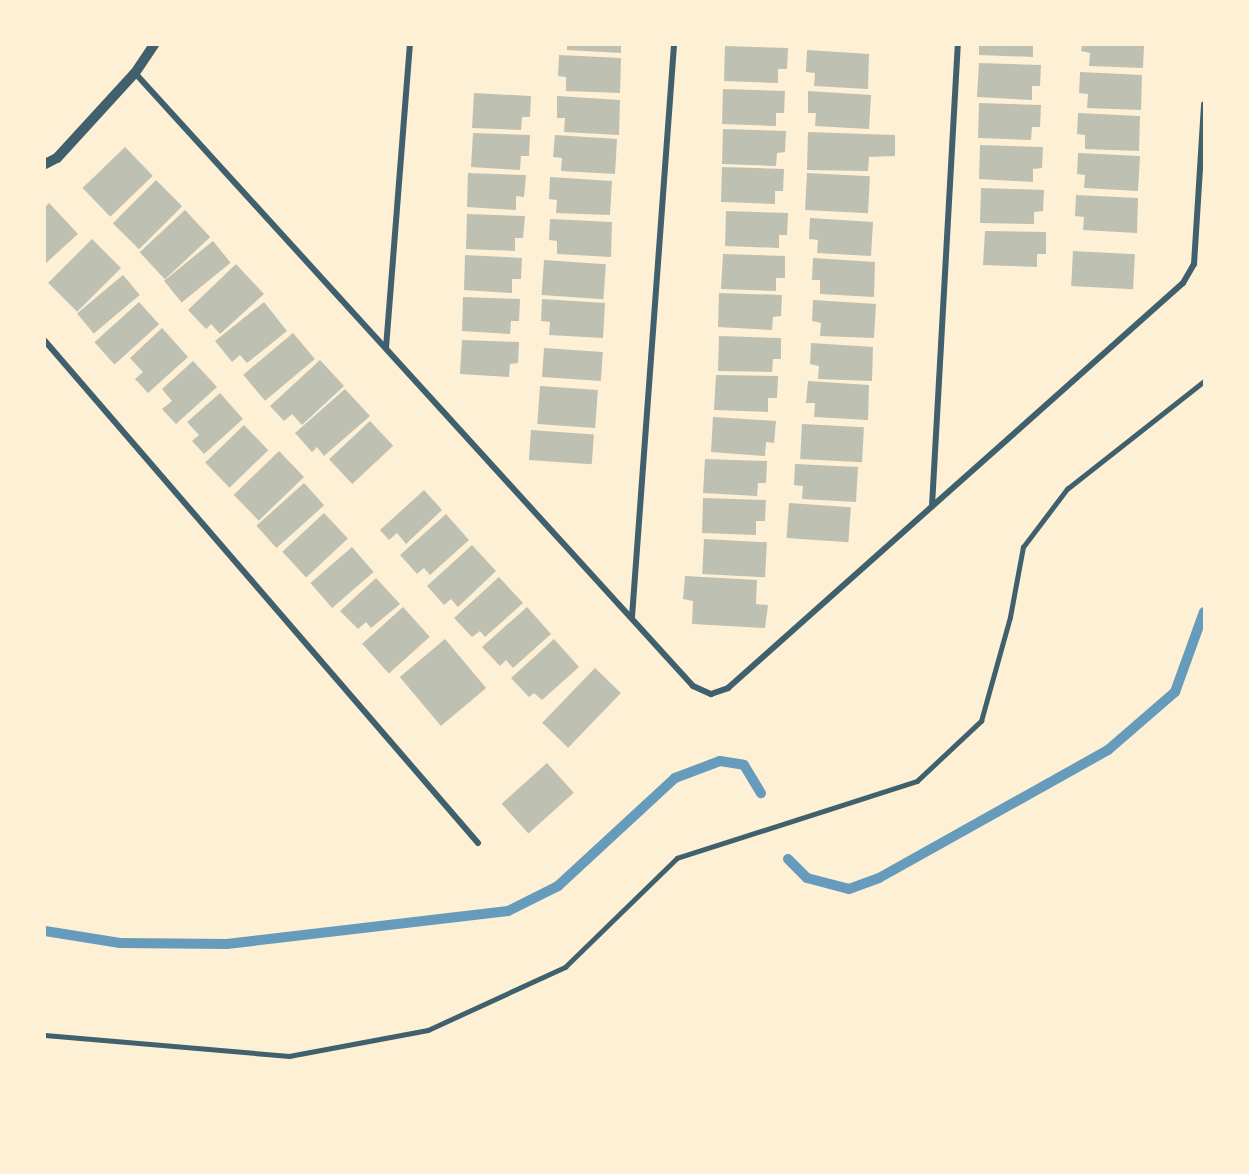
<!DOCTYPE html>
<html>
<head>
<meta charset="utf-8">
<style>
  body { margin:0 }
  #map { position:relative; width:1249px; height:1174px; overflow:hidden; background:#fdf0d5; font-family:Raleway,sans-serif }
  div>[style] { position:absolute }
  .stream>* { height:10px; margin:-5px; padding:0 5px; transform-origin:5px; border-radius:5px; background:#669bbc }
  .building>* { inset:0; background:#bec0b2; transform-origin:0 0 }
  .service>* { height:4.5px; margin:-2.25px; padding:0 2.25px; transform-origin:2.25px; border-radius:2.25px; background:#3f606c }
  .minor>* { height:6px; margin:-3px; padding:0 3px; transform-origin:3px; border-radius:3px; background:#3f606c }
  .tertiary>* { height:10px; margin:-5px; padding:0 5px; transform-origin:5px; border-radius:5px; background:#3f606c }
  span { translate:-50% -50%; white-space:nowrap; text-align:center; line-height:1.15; -webkit-text-stroke:5px #fdf0d5; paint-order:stroke }
  .frame { position:absolute; inset:0; border:46px solid #fdf0d5; pointer-events:none }
</style>
</head>
<body>
<div id="map">
  <div class="stream">
    <i style="left:788px;top:859px;width:27px;rotate:45deg"></i>
    <i style="left:807px;top:878px;width:43px;rotate:14.7deg"></i>
    <i style="left:849px;top:889px;width:32px;rotate:-20deg"></i>
    <i style="left:879px;top:878px;width:262px;rotate:-29.2deg"></i>
    <i style="left:1108px;top:750px;width:89px;rotate:-40.9deg"></i>
    <i style="left:1175px;top:692px;width:85px;rotate:-70.1deg"></i>
    <i style="left:45px;top:931px;width:76px;rotate:9.1deg"></i>
    <i style="left:120px;top:943px;width:107px;rotate:0.5deg"></i>
    <i style="left:227px;top:944px;width:283px;rotate:-6.7deg"></i>
    <i style="left:508px;top:911px;width:56px;rotate:-26.6deg"></i>
    <i style="left:558px;top:886px;width:159px;rotate:-42.7deg"></i>
    <i style="left:675px;top:778px;width:48px;rotate:-20.7deg"></i>
    <i style="left:720px;top:761px;width:24px;rotate:9deg"></i>
    <i style="left:744px;top:765px;width:33px;rotate:59deg"></i>
  </div>
  <div class="building">
    <i style="clip-path:polygon(567px 45px,621px 45px,621px 53px,567px 50px)"></i>
    <i style="clip-path:polygon(979px 45px,1033px 45px,1033px 57px,979px 55px)"></i>
    <i style="clip-path:polygon(1082px 45px,1144px 45px,1143px 68px,1089px 66px,1090px 53px,1081px 51px)"></i>
    <i style="clip-path:polygon(725px 46px,788px 48px,787px 69px,778px 69px,778px 83px,724px 81px)"></i>
    <i style="clip-path:polygon(807px 50px,869px 54px,868px 89px,814px 86px,815px 73px,806px 72px)"></i>
    <i style="clip-path:polygon(559px 55px,621px 58px,620px 93px,566px 91px,566px 77px,558px 76px)"></i>
    <i style="clip-path:polygon(979px 63px,1041px 65px,1040px 86px,1032px 86px,1032px 100px,977px 97px)"></i>
    <i style="clip-path:polygon(1080px 72px,1142px 75px,1141px 110px,1087px 108px,1088px 94px,1079px 93px)"></i>
    <i style="clip-path:polygon(723px 89px,785px 91px,784px 113px,776px 113px,776px 126px,722px 124px)"></i>
    <i style="clip-path:polygon(808px 91px,871px 95px,869px 129px,815px 126px,816px 113px,808px 113px)"></i>
    <i style="clip-path:polygon(474px 93px,531px 96px,530px 117px,522px 117px,521px 130px,472px 128px)"></i>
    <i style="clip-path:polygon(557px 96px,620px 100px,619px 135px,564px 132px,565px 118px,557px 118px)"></i>
    <i style="clip-path:polygon(979px 103px,1041px 105px,1040px 127px,1032px 127px,1031px 140px,978px 138px)"></i>
    <i style="clip-path:polygon(1078px 113px,1140px 116px,1139px 151px,1085px 149px,1085px 135px,1077px 134px)"></i>
    <i style="clip-path:polygon(723px 129px,786px 131px,785px 152px,777px 153px,776px 166px,722px 164px)"></i>
    <i style="clip-path:polygon(808px 132px,895px 135px,895px 156px,869px 157px,868px 171px,807px 170px)"></i>
    <i style="clip-path:polygon(473px 133px,530px 135px,529px 156px,521px 156px,520px 170px,471px 167px)"></i>
    <i style="clip-path:polygon(555px 135px,617px 139px,615px 174px,561px 171px,562px 158px,553px 157px)"></i>
    <i style="clip-path:polygon(980px 145px,1043px 147px,1042px 168px,1033px 169px,1033px 182px,979px 179px)"></i>
    <i style="left:125px;top:147px;width:40px;height:59px;rotate:46deg"></i>
    <i style="clip-path:polygon(1078px 153px,1140px 156px,1138px 191px,1084px 188px,1085px 175px,1077px 174px)"></i>
    <i style="clip-path:polygon(722px 167px,784px 169px,783px 191px,775px 191px,775px 204px,721px 202px)"></i>
    <i style="clip-path:polygon(468px 173px,526px 175px,524px 197px,516px 196px,516px 210px,467px 207px)"></i>
    <i style="left:807px;top:173px;width:63px;height:37px;rotate:3deg"></i>
    <i style="clip-path:polygon(550px 177px,612px 181px,610px 215px,556px 213px,557px 200px,549px 199px)"></i>
    <i style="left:156px;top:180px;width:37px;height:61px;rotate:45deg"></i>
    <i style="clip-path:polygon(981px 188px,1044px 190px,1043px 211px,1034px 212px,1034px 224px,980px 223px)"></i>
    <i style="clip-path:polygon(1076px 195px,1138px 198px,1137px 233px,1083px 230px,1084px 217px,1075px 216px)"></i>
    <i style="clip-path:polygon(49px 203px,78px 234px,45px 264px,45px 207px)"></i>
    <i style="left:185px;top:210px;width:37px;height:62px;rotate:47deg"></i>
    <i style="clip-path:polygon(726px 211px,788px 213px,787px 235px,779px 235px,779px 248px,725px 246px)"></i>
    <i style="clip-path:polygon(467px 214px,525px 216px,523px 238px,515px 238px,515px 251px,466px 249px)"></i>
    <i style="clip-path:polygon(810px 218px,873px 222px,871px 256px,817px 253px,818px 240px,809px 239px)"></i>
    <i style="clip-path:polygon(550px 219px,612px 222px,611px 257px,557px 254px,557px 241px,549px 240px)"></i>
    <i style="clip-path:polygon(985px 231px,1046px 232px,1046px 254px,1037px 254px,1037px 267px,983px 265px)"></i>
    <i style="left:92px;top:239px;width:41px;height:62px;rotate:45deg"></i>
    <i style="left:213px;top:241px;width:28px;height:63px;rotate:51deg"></i>
    <i style="left:1073px;top:251px;width:62px;height:35px;rotate:3deg"></i>
    <i style="clip-path:polygon(723px 254px,785px 256px,785px 278px,776px 278px,776px 291px,721px 289px)"></i>
    <i style="clip-path:polygon(465px 255px,522px 258px,521px 279px,512px 279px,512px 293px,464px 290px)"></i>
    <i style="clip-path:polygon(813px 258px,875px 262px,874px 297px,820px 294px,820px 280px,812px 280px)"></i>
    <i style="left:544px;top:260px;width:62px;height:35px;rotate:4deg"></i>
    <i style="clip-path:polygon(236px 264px,264px 294px,220px 334px,211px 324px,206px 329px,188px 310px)"></i>
    <i style="left:123px;top:275px;width:26px;height:60px;rotate:50deg"></i>
    <i style="clip-path:polygon(719px 293px,782px 295px,781px 316px,773px 317px,772px 330px,718px 327px)"></i>
    <i style="clip-path:polygon(463px 297px,520px 299px,519px 321px,511px 321px,510px 334px,462px 331px)"></i>
    <i style="clip-path:polygon(542px 299px,605px 303px,603px 338px,549px 335px,550px 322px,541px 321px)"></i>
    <i style="clip-path:polygon(813px 300px,876px 304px,874px 338px,820px 336px,821px 323px,812px 321px)"></i>
    <i style="left:139px;top:302px;width:30px;height:60px;rotate:48deg"></i>
    <i style="clip-path:polygon(264px 302px,287px 331px,247px 363px,240px 355px,232px 362px,215px 341px)"></i>
    <i style="clip-path:polygon(162px 328px,188px 357px,148px 393px,135px 379px,143px 372px,130px 358px)"></i>
    <i style="left:293px;top:333px;width:34px;height:65px;rotate:50deg"></i>
    <i style="clip-path:polygon(719px 336px,781px 338px,781px 359px,773px 359px,772px 372px,718px 371px)"></i>
    <i style="clip-path:polygon(462px 340px,519px 342px,518px 363px,510px 364px,509px 377px,460px 374px)"></i>
    <i style="clip-path:polygon(811px 343px,873px 347px,872px 381px,818px 379px,819px 366px,810px 364px)"></i>
    <i style="left:544px;top:348px;width:59px;height:29px;rotate:4deg"></i>
    <i style="clip-path:polygon(320px 360px,344px 386px,302px 425px,292px 414px,284px 421px,270px 406px)"></i>
    <i style="clip-path:polygon(193px 361px,217px 387px,176px 424px,162px 409px,172px 401px,162px 389px)"></i>
    <i style="clip-path:polygon(716px 375px,778px 376px,777px 398px,768px 398px,768px 412px,714px 410px)"></i>
    <i style="clip-path:polygon(808px 381px,869px 385px,868px 420px,814px 417px,815px 403px,806px 403px)"></i>
    <i style="left:540px;top:386px;width:58px;height:38px;rotate:4deg"></i>
    <i style="clip-path:polygon(345px 389px,370px 416px,324px 456px,317px 447px,312px 452px,295px 433px)"></i>
    <i style="clip-path:polygon(220px 393px,243px 419px,204px 454px,192px 441px,199px 435px,187px 422px)"></i>
    <i style="clip-path:polygon(713px 417px,776px 421px,774px 443px,766px 442px,765px 456px,711px 452px)"></i>
    <i style="left:370px;top:421px;width:34px;height:56px;rotate:47deg"></i>
    <i style="left:802px;top:424px;width:62px;height:35px;rotate:3deg"></i>
    <i style="left:244px;top:425px;width:35px;height:54px;rotate:46deg"></i>
    <i style="left:531px;top:430px;width:63px;height:30px;rotate:4deg"></i>
    <i style="left:279px;top:451px;width:36px;height:63px;rotate:46deg"></i>
    <i style="clip-path:polygon(705px 459px,767px 461px,766px 483px,758px 483px,757px 496px,703px 493px)"></i>
    <i style="clip-path:polygon(795px 464px,858px 467px,856px 502px,802px 499px,803px 486px,794px 485px)"></i>
    <i style="left:304px;top:483px;width:30px;height:64px;rotate:48deg"></i>
    <i style="clip-path:polygon(424px 490px,442px 510px,406px 544px,397px 533px,389px 540px,380px 530px)"></i>
    <i style="clip-path:polygon(703px 498px,766px 500px,765px 521px,756px 521px,756px 535px,702px 533px)"></i>
    <i style="left:789px;top:503px;width:62px;height:35px;rotate:4deg"></i>
    <i style="left:324px;top:513px;width:35px;height:57px;rotate:47deg"></i>
    <i style="clip-path:polygon(446px 514px,469px 540px,430px 575px,424px 568px,417px 574px,400px 555px)"></i>
    <i style="left:704px;top:539px;width:63px;height:35px;rotate:3deg"></i>
    <i style="clip-path:polygon(472px 545px,496px 571px,458px 607px,451px 599px,444px 605px,427px 586px)"></i>
    <i style="left:352px;top:547px;width:33px;height:55px;rotate:49deg"></i>
    <i style="clip-path:polygon(685px 576px,757px 580px,756px 604px,768px 605px,765px 628px,692px 624px,693px 601px,683px 599px)"></i>
    <i style="clip-path:polygon(499px 577px,523px 603px,485px 637px,480px 631px,472px 637px,454px 618px)"></i>
    <i style="clip-path:polygon(376px 578px,400px 604px,371px 628px,366px 622px,358px 629px,340px 611px)"></i>
    <i style="left:403px;top:607px;width:40px;height:55px;rotate:48deg"></i>
    <i style="clip-path:polygon(527px 607px,551px 634px,513px 668px,506px 660px,500px 666px,482px 647px)"></i>
    <i style="left:445px;top:639px;width:64px;height:59px;rotate:50deg"></i>
    <i style="clip-path:polygon(554px 639px,579px 667px,542px 700px,534px 693px,529px 697px,511px 678px)"></i>
    <i style="left:595px;top:668px;width:36px;height:76px;rotate:44deg"></i>
    <i style="left:547px;top:763px;width:40px;height:61px;rotate:48deg"></i>
  </div>
  <div class="service">
    <i style="left:45px;top:1035px;width:245px;rotate:4.9deg"></i>
    <i style="left:289px;top:1056px;width:141px;rotate:-10.6deg"></i>
    <i style="left:428px;top:1030px;width:151px;rotate:-24.7deg"></i>
    <i style="left:565px;top:967px;width:156px;rotate:-44.2deg"></i>
    <i style="left:677px;top:858px;width:252px;rotate:-17.8deg"></i>
    <i style="left:917px;top:781px;width:88px;rotate:-43.2deg"></i>
    <i style="left:981px;top:721px;width:108px;rotate:-74.4deg"></i>
    <i style="left:1010px;top:617px;width:71px;rotate:-79.5deg"></i>
    <i style="left:1023px;top:547px;width:73px;rotate:-52.8deg"></i>
    <i style="left:1067px;top:489px;width:174px;rotate:-38.2deg"></i>
  </div>
  <div class="minor">
    <i style="left:135px;top:73px;width:829px;rotate:47.69deg"></i>
    <i style="left:693px;top:686px;width:20px;rotate:24deg"></i>
    <i style="left:711px;top:694px;width:18px;rotate:-19deg"></i>
    <i style="left:728px;top:688px;width:609px;rotate:-41.67deg"></i>
    <i style="left:1183px;top:283px;width:22px;rotate:-60deg"></i>
    <i style="left:1194px;top:264px;width:160px;rotate:-86.4deg"></i>
    <i style="left:45px;top:341px;width:663px;rotate:49.22deg"></i>
    <i style="left:386px;top:348px;width:304px;rotate:-85.5deg"></i>
    <i style="left:932px;top:506px;width:462px;rotate:-86.8deg"></i>
    <i style="left:632px;top:617px;width:574px;rotate:-85.8deg"></i>
  </div>
  <div class="tertiary">
    <i style="left:45px;top:164px;width:13px;rotate:-27deg"></i>
    <i style="left:57px;top:158px;width:115px;rotate:-47.5deg"></i>
    <i style="left:135px;top:73px;width:34px;rotate:-56deg"></i>
  </div>
  <div class="frame"></div>
</div>
</body>
</html>
